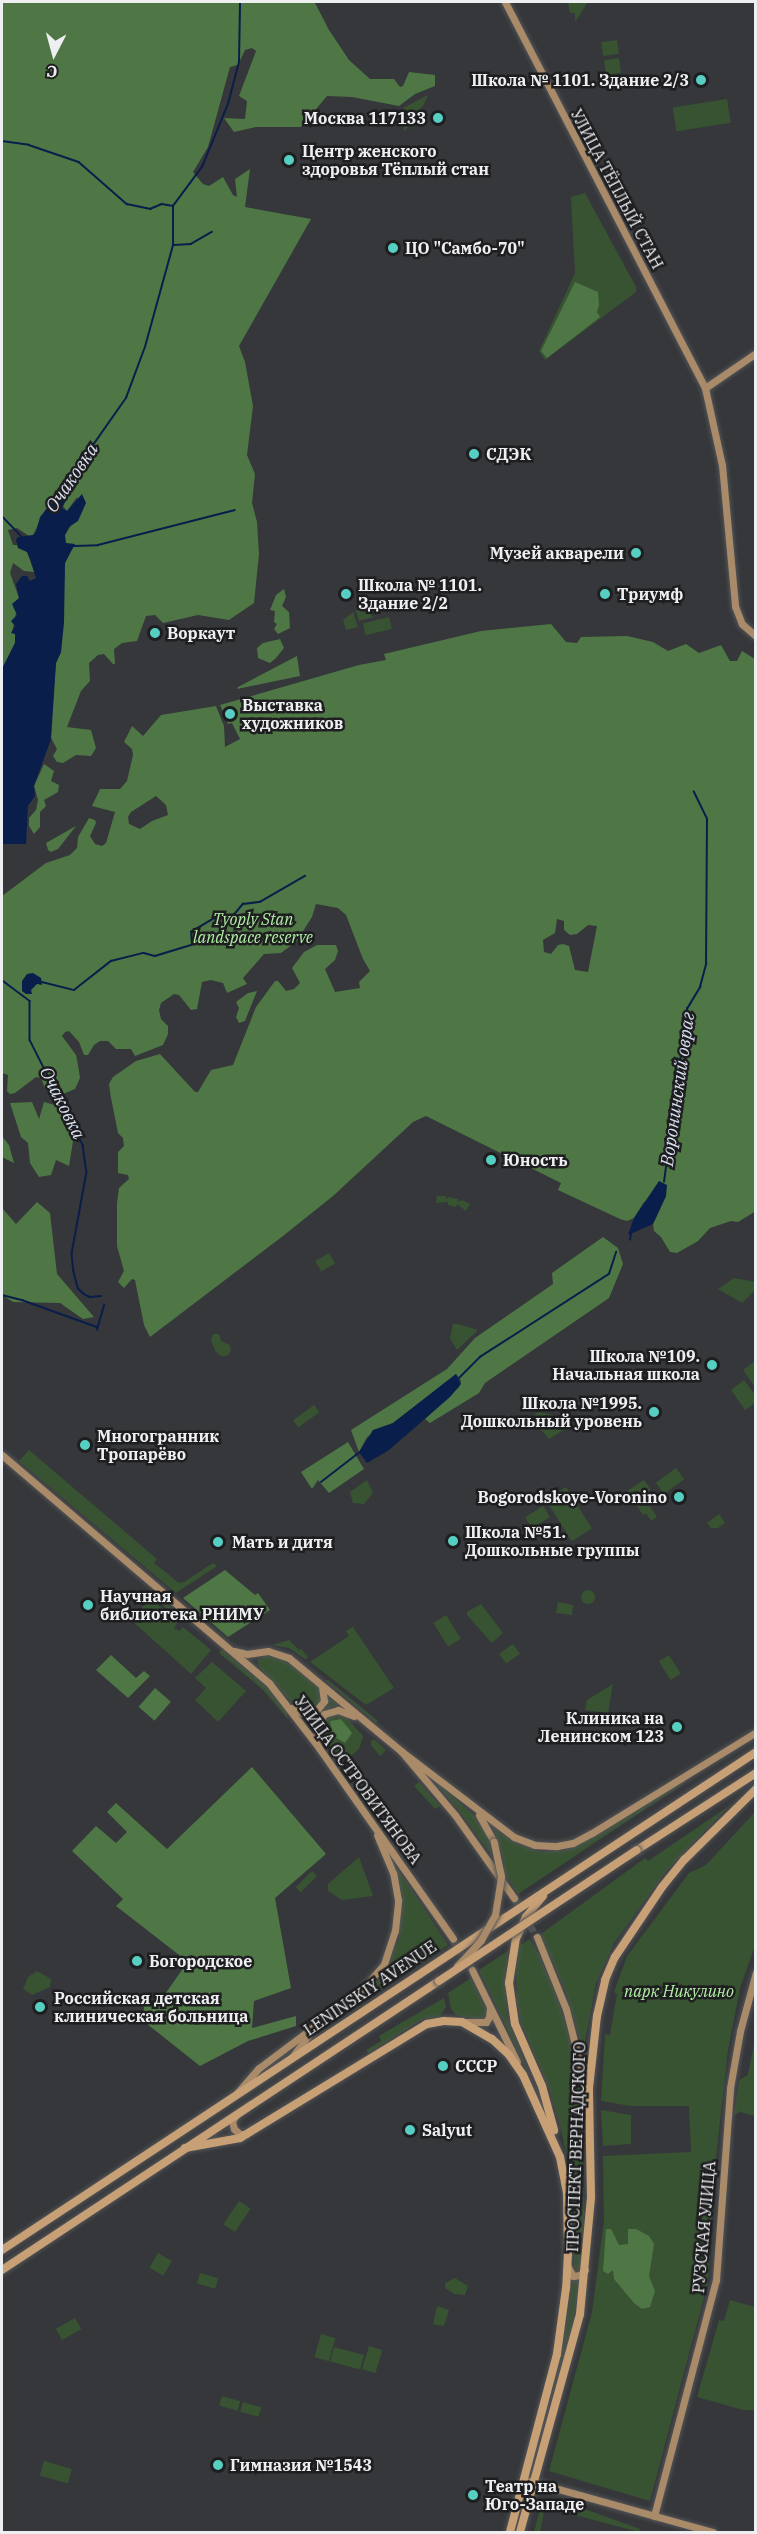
<!DOCTYPE html>
<html>
<head>
<meta charset="utf-8">
<style>
  body { margin:0 }
  #map { position:relative; width:757px; height:2534px; overflow:hidden; background:#35373a; font-family:"IBM Plex Serif",serif }
  div>[style] { position:absolute }
  .green>* { inset:0; background:#385332; transform-origin:0 0 }
  .round { border-radius:50% }
  .forest>* { inset:0; background:#4e7745; transform-origin:0 0 }
  .water>* { inset:0; background:#0a1e4b }
  .stream>* { height:1.5px; margin:-0.75px; padding:0 0.75px; transform-origin:0.75px; border-radius:0.75px; background:#0a1e4b }
  .secondary-tunnel>* { height:7px; margin-top:-3.5px; transform-origin:0; background:repeating-linear-gradient(90deg,#515355 0 7px,transparent 0 10.5px) }
  .roads { filter:drop-shadow(0 0 2px #535457) drop-shadow(0 0 2px #535457) }
  .secondary>* { height:7px; margin:-3.5px; padding:0 3.5px; transform-origin:3.5px; border-radius:3.5px; background:#a98a69 }
  .primary>* { height:8px; margin:-4px; padding:0 4px; transform-origin:4px; border-radius:4px; background:#c8a076 }
  .bridges { filter:drop-shadow(0 0 2px #535457) drop-shadow(0 0 2px #535457) }
  .secondary-bridge>* { height:7px; margin:-3.5px; padding:0 3.5px; transform-origin:3.5px; border-radius:3.5px; background:#a98a69 }
  .primary-bridge>* { height:8px; margin:-4px; padding:0 4px; transform-origin:4px; border-radius:4px; background:#c8a076 }
  .dots>* { width:16px; height:16px; translate:-50% -50%; box-sizing:border-box; border:3px solid #1e1e20; border-radius:50% }
  span { translate:-50% -50%; white-space:nowrap; text-align:center; line-height:1.15; -webkit-text-stroke:5px #1e1e20; paint-order:stroke }
  .poi-label { font-size:16px; color:#eeeff1; font-weight:700 }
  .right { translate:-100% -50%; text-align:right }
  .left { translate:0 -50%; text-align:left }
  .street-label { font-size:16px; color:#eeeff1 }
  .park-label { font-size:16px; color:#b2f0a5; font-style:italic }
  .water-label { font-size:18px; color:#d9e1f1; font-style:italic }
  .frame { position:absolute; inset:0; border:3px solid #eeeff1; pointer-events:none }
  .north { position:absolute; left:24px; top:24px; width:60px; height:60px; -webkit-text-stroke:4px #1e1e20; paint-order:stroke; rotate:186deg; font-size:16px; font-weight:700; line-height:24px; text-align:center; color:#eeeff1 }
  .north::after { content:''; display:block; margin:auto; width:21px; height:27px; background:#eeeff1; clip-path:polygon(50% 0,100% 100%,50% 72%,0 100%) }
</style>
</head>
<body>
<div id="map">
  <div class="green">
    <i style="clip-path:polygon(568px 2px,588px 2px,575px 22px,575px 13px,570px 13px)"></i>
    <i style="left:617px;top:40px;width:14px;height:16px;rotate:82deg"></i>
    <i style="left:619px;top:58px;width:15px;height:15px;rotate:82deg"></i>
    <i style="clip-path:polygon(428px 95px,424px 104px,404px 132px,403px 108px)"></i>
    <i style="left:727px;top:99px;width:24px;height:55px;rotate:81deg"></i>
    <i style="clip-path:polygon(585px 193px,636px 287px,636px 292px,545px 360px,539px 351px,575px 273px,571px 197px)"></i>
    <i style="clip-path:polygon(364px 606px,373px 617px,359px 621px,356px 611px)"></i>
    <i style="clip-path:polygon(353px 612px,358px 627px,346px 630px,343px 620px)"></i>
    <i style="left:389px;top:617px;width:12px;height:27px;rotate:76deg"></i>
    <i style="clip-path:polygon(437px 1196px,446px 1196px,446px 1199px,449px 1197px,458px 1199px,458px 1202px,462px 1200px,470px 1204px,466px 1211px,457px 1204px,456px 1207px,448px 1205px,448px 1202px,436px 1203px)"></i>
    <i style="left:329px;top:1253px;width:12px;height:16px;rotate:59deg"></i>
    <i style="clip-path:polygon(734px 1278px,755px 1282px,755px 1290px,742px 1303px,718px 1289px)"></i>
    <i style="clip-path:polygon(453px 1324px,458px 1324px,478px 1330px,457px 1350px,450px 1338px)"></i>
    <i style="clip-path:polygon(213px 1334px,219px 1334px,221px 1341px,230px 1345px,231px 1351px,227px 1356px,221px 1356px,216px 1352px,211px 1341px)"></i>
    <i style="clip-path:polygon(755px 1361px,755px 1387px,743px 1370px)"></i>
    <i style="clip-path:polygon(744px 1380px,756px 1396px,755px 1403px,745px 1410px,731px 1390px)"></i>
    <i style="left:314px;top:1405px;width:9px;height:26px;rotate:54deg"></i>
    <i style="clip-path:polygon(538px 1412px,562px 1417px,568px 1427px,549px 1439px,530px 1418px)"></i>
    <i style="clip-path:polygon(29px 1450px,157px 1559px,154px 1563px,179px 1583px,184px 1582px,213px 1563px,217px 1566px,176px 1593px,19px 1461px)"></i>
    <i style="left:676px;top:1468px;width:14px;height:25px;rotate:54deg"></i>
    <i style="clip-path:polygon(367px 1480px,373px 1493px,364px 1504px,353px 1503px,350px 1492px)"></i>
    <i style="clip-path:polygon(644px 1480px,651px 1490px,643px 1496px,657px 1517px,651px 1521px,646px 1513px,643px 1515px,627px 1491px)"></i>
    <i style="left:566px;top:1487px;width:49px;height:24px;rotate:58deg"></i>
    <i style="left:543px;top:1506px;width:13px;height:21px;rotate:58deg"></i>
    <i style="clip-path:polygon(719px 1514px,725px 1523px,718px 1528px,711px 1528px,707px 1523px)"></i>
    <i class="round" style="left:581px;top:1590px;width:14px;height:14px"></i>
    <i style="clip-path:polygon(152px 1596px,158px 1596px,184px 1620px,182px 1622px)"></i>
    <i style="clip-path:polygon(151px 1599px,178px 1622px,174px 1628px,179px 1631px,183px 1627px,211px 1650px,191px 1674px,130px 1619px)"></i>
    <i style="clip-path:polygon(558px 1602px,573px 1605px,572px 1615px,556px 1613px)"></i>
    <i style="clip-path:polygon(481px 1604px,503px 1633px,492px 1643px,467px 1615px,467px 1612px)"></i>
    <i style="left:446px;top:1615px;width:28px;height:15px;rotate:58deg"></i>
    <i style="clip-path:polygon(353px 1627px,394px 1688px,366px 1705px,310px 1662px,349px 1636px,346px 1631px)"></i>
    <i style="clip-path:polygon(289px 1640px,299px 1650px,301px 1649px,308px 1657px,305px 1659px,289px 1648px,272px 1645px)"></i>
    <i style="left:513px;top:1644px;width:12px;height:17px;rotate:55deg"></i>
    <i style="clip-path:polygon(222px 1649px,270px 1690px,286px 1709px,288px 1719px,263px 1690px,219px 1653px)"></i>
    <i style="clip-path:polygon(267px 1655px,287px 1661px,319px 1688px,321px 1700px,315px 1709px,304px 1711px,298px 1709px,259px 1667px,257px 1660px)"></i>
    <i style="left:669px;top:1655px;width:22px;height:12px;rotate:58deg"></i>
    <i style="clip-path:polygon(212px 1662px,246px 1691px,218px 1722px,195px 1700px,206px 1688px,195px 1678px)"></i>
    <i style="clip-path:polygon(325px 1680px,328px 1680px,378px 1721px,376px 1723px)"></i>
    <i style="clip-path:polygon(613px 1684px,608px 1713px,585px 1710px,587px 1700px)"></i>
    <i style="clip-path:polygon(328px 1696px,338px 1705px,318px 1714px,311px 1730px,302px 1717px,315px 1715px)"></i>
    <i style="clip-path:polygon(340px 1714px,345px 1716px,363px 1736px,359px 1749px,348px 1759px,337px 1758px,320px 1734px,323px 1720px,329px 1715px)"></i>
    <i style="clip-path:polygon(374px 1739px,386px 1750px,380px 1756px,371px 1745px,371px 1741px)"></i>
    <i style="clip-path:polygon(424px 1771px,478px 1819px,485px 1830px,493px 1857px,460px 1812px)"></i>
    <i style="clip-path:polygon(685px 1780px,686px 1782px,518px 1894px,504px 1873px,503px 1858px,492px 1826px,511px 1840px,532px 1849px,542px 1852px,565px 1850px,594px 1837px)"></i>
    <i style="clip-path:polygon(419px 1782px,440px 1806px,435px 1809px,414px 1786px)"></i>
    <i style="clip-path:polygon(729px 1806px,667px 1870px,614px 1943px,596px 1983px,583px 2051px,567px 1996px,541px 1934px,645px 1858px,648px 1861px)"></i>
    <i style="clip-path:polygon(755px 1812px,755px 1946px,740px 1988px,728px 2050px,716px 2157px,708px 2282px,650px 2501px,549px 2471px,592px 2312px,604px 2221px,603px 2156px,691px 2152px,689px 2106px,631px 2106px,601px 2101px,605px 2034px,610px 2035px,617px 1994px,614px 1992px,627px 1956px,689px 1873px,706px 1865px)"></i>
    <i style="clip-path:polygon(359px 1857px,373px 1896px,342px 1900px,328px 1891px,328px 1884px)"></i>
    <i style="clip-path:polygon(396px 1866px,448px 1945px,356px 2007px,353px 2004px,382px 1977px,399px 1939px,402px 1895px)"></i>
    <i style="left:312px;top:1871px;width:7px;height:23px;rotate:45deg"></i>
    <i style="clip-path:polygon(530px 1939px,540px 1957px,557px 1997px,569px 2036px,580px 2085px,584px 2215px,580px 2270px,577px 2271px,574px 2268px,573px 2187px,561px 2129px,550px 2091px,521px 2023px,517px 2003px,516px 1958px,519px 1946px)"></i>
    <i style="clip-path:polygon(508px 1951px,505px 1979px,507px 2017px,532px 2081px,479px 1970px)"></i>
    <i style="clip-path:polygon(37px 1971px,51px 1979px,50px 1987px,32px 1995px,23px 1989px,28px 1977px)"></i>
    <i style="clip-path:polygon(471px 1978px,487px 2011px,483px 2018px,477px 2020px,456px 2015px,451px 2009px,448px 1993px)"></i>
    <i style="clip-path:polygon(444px 1998px,446px 2007px,440px 2016px,421px 2020px,369px 2053px,366px 2050px,381px 2041px,379px 2036px)"></i>
    <i style="clip-path:polygon(755px 2039px,755px 2116px,740px 2112px,734px 2115px,739px 2080px,748px 2075px)"></i>
    <i style="clip-path:polygon(601px 2110px,631px 2115px,631px 2144px,603px 2146px)"></i>
    <i style="left:239px;top:2201px;width:14px;height:28px;rotate:34deg"></i>
    <i style="left:158px;top:2253px;width:16px;height:17px;rotate:30deg"></i>
    <i style="left:200px;top:2273px;width:19px;height:11px;rotate:16deg"></i>
    <i style="clip-path:polygon(455px 2278px,468px 2286px,465px 2295px,454px 2294px,445px 2288px,445px 2283px)"></i>
    <i style="clip-path:polygon(573px 2279px,579px 2281px,574px 2317px,555px 2393px)"></i>
    <i style="clip-path:polygon(730px 2300px,755px 2307px,755px 2410px,743px 2410px,697px 2397px,719px 2320px,724px 2321px)"></i>
    <i style="clip-path:polygon(437px 2306px,449px 2310px,444px 2326px,433px 2324px)"></i>
    <i style="left:75px;top:2318px;width:13px;height:22px;rotate:61deg"></i>
    <i style="left:321px;top:2334px;width:15px;height:24px;rotate:16deg"></i>
    <i style="left:369px;top:2346px;width:14px;height:24px;rotate:17deg"></i>
    <i style="left:334px;top:2347px;width:31px;height:15px;rotate:15deg"></i>
    <i style="left:222px;top:2396px;width:19px;height:10px;rotate:16deg"></i>
    <i style="left:243px;top:2402px;width:19px;height:10px;rotate:16deg"></i>
    <i style="left:44px;top:2461px;width:29px;height:15px;rotate:16deg"></i>
    <i style="clip-path:polygon(554px 2498px,640px 2529px,639px 2532px,545px 2507px,540px 2532px,534px 2532px,542px 2502px)"></i>
  </div>
  <div class="forest">
    <i style="clip-path:polygon(2px 2px,315px 3px,329px 30px,349px 60px,370px 79px,394px 79px,400px 87px,403px 86px,409px 72px,435px 75px,435px 86px,415px 94px,399px 106px,352px 97px,327px 96px,301px 127px,256px 127px,234px 132px,224px 118px,245px 119px,247px 101px,239px 96px,256px 51px,252px 48px,245px 50px,238px 65px,230px 67px,208px 147px,193px 172px,203px 184px,209px 186px,223px 177px,233px 195px,237px 197px,235px 179px,250px 169px,245px 207px,311px 219px,239px 346px,245px 362px,253px 406px,247px 455px,255px 474px,252px 503px,257px 522px,259px 554px,254px 603px,229px 620px,198px 615px,163px 623px,155px 615px,146px 616px,137px 641px,122px 643px,114px 649px,115px 664px,113px 664px,104px 654px,98px 655px,89px 663px,90px 681px,81px 691px,67px 727px,91px 730px,96px 748px,91px 756px,76px 755px,63px 763px,57px 762px,53px 756px,57px 749px,50px 736px,56px 663px,61px 652px,65px 564px,67px 556px,74px 546px,65px 543px,65px 535px,82px 508px,77px 497px,67px 511px,62px 505px,80px 476px,82px 467px,77px 466px,64px 489px,45px 510px,33px 535px,29px 536px,17px 528px,8px 530px,13px 545px,17px 545px,27px 552px,34px 572px,24px 571px,13px 563px,10px 573px,19px 598px,12px 633px,15px 634px,15px 643px,2px 669px)"></i>
    <i style="clip-path:polygon(575px 282px,598px 292px,599px 305px,597px 312px,600px 317px,547px 358px,541px 351px)"></i>
    <i style="clip-path:polygon(284px 589px,286px 597px,282px 606px,289px 612px,290px 628px,278px 634px,274px 629px,277px 624px,274px 622px,275px 611px,270px 610px,276px 595px)"></i>
    <i style="clip-path:polygon(evenodd,551px 624px,566px 642px,577px 643px,581px 637px,627px 636px,653px 642px,668px 651px,686px 644px,699px 653px,721px 645px,730px 661px,737px 661px,742px 651px,755px 659px,756px 1211px,738px 1222px,731px 1221px,710px 1228px,698px 1241px,677px 1253px,670px 1252px,661px 1237px,654px 1231px,653px 1224px,666px 1196px,644px 1202px,634px 1218px,627px 1221px,620px 1219px,558px 1190px,561px 1183px,426px 1116px,413px 1122px,333px 1196px,283px 1236px,150px 1337px,144px 1325px,135px 1280px,132px 1279px,124px 1288px,118px 1282px,124px 1271px,117px 1246px,117px 1203px,119px 1188px,129px 1179px,128px 1175px,118px 1173px,118px 1152px,124px 1146px,123px 1138px,118px 1133px,111px 1098px,109px 1084px,113px 1077px,136px 1061px,160px 1054px,195px 1092px,198px 1092px,211px 1070px,233px 1065px,256px 1007px,275px 981px,278px 981px,286px 991px,294px 989px,300px 983px,292px 968px,304px 952px,317px 945px,336px 945px,338px 951px,335px 960px,325px 969px,335px 992px,360px 988px,359px 982px,370px 971px,363px 959px,346px 915px,338px 908px,316px 904px,312px 917px,296px 942px,281px 953px,264px 954px,243px 978px,247px 984px,227px 993px,223px 983px,211px 980px,202px 982px,197px 1009px,191px 1010px,179px 995px,174px 994px,161px 1003px,159px 1010px,161px 1019px,168px 1026px,168px 1034px,163px 1045px,135px 1056px,131px 1049px,116px 1049px,108px 1041px,100px 1041px,94px 1045px,88px 1055px,84px 1055px,79px 1042px,69px 1031px,65px 1032px,62px 1036px,76px 1055px,78px 1065px,80px 1078px,75px 1089px,63px 1094px,52px 1094px,45px 1088px,41px 1078px,36px 1077px,15px 1093px,10px 1094px,7px 1091px,8px 1075px,2px 1073px,2px 896px,46px 863px,70px 855px,77px 848px,78px 837px,89px 818px,95px 820px,96px 823px,90px 836px,95px 844px,102px 846px,106px 843px,115px 812px,92px 806px,100px 789px,120px 789px,127px 781px,133px 755px,132px 749px,124px 742px,132px 726px,143px 736px,161px 715px,216px 706px,224px 726px,225px 747px,240px 739px,232px 723px,228px 724px,220px 705px,359px 665px,386px 660px,384px 654px,481px 631px,551px 624px,156px 796px,166px 805px,168px 815px,152px 821px,140px 829px,129px 824px,128px 817px,131px 812px,156px 796px,551px 624px,557px 919px,564px 921px,564px 930px,570px 935px,577px 934px,588px 925px,597px 926px,588px 972px,575px 970px,569px 946px,563px 944px,558px 945px,551px 954px,544px 952px,543px 940px,555px 933px,557px 919px)"></i>
    <i style="clip-path:polygon(280px 639px,284px 648px,276px 658px,270px 663px,258px 658px,257px 648px,263px 643px)"></i>
    <i style="clip-path:polygon(297px 656px,300px 676px,237px 689px,238px 687px)"></i>
    <i style="clip-path:polygon(44px 764px,54px 771px,51px 781px,59px 785px,58px 792px,44px 800px,46px 806px,40px 812px,40px 827px,34px 834px,29px 826px,29px 818px,36px 810px,38px 800px,34px 786px)"></i>
    <i style="clip-path:polygon(76px 826px,58px 849px,51px 852px,48px 850px,46px 843px)"></i>
    <i style="clip-path:polygon(257px 991px,245px 1021px,239px 1023px,236px 1017px,239px 1008px,236px 1002px,248px 993px)"></i>
    <i style="clip-path:polygon(32px 1102px,39px 1119px,44px 1102px,55px 1105px,74px 1135px,69px 1166px,56px 1160px,51px 1175px,39px 1177px,30px 1163px,28px 1143px,21px 1137px,10px 1103px)"></i>
    <i style="clip-path:polygon(2px 1136px,9px 1145px,14px 1163px,2px 1157px)"></i>
    <i style="clip-path:polygon(37px 1202px,50px 1213px,57px 1274px,94px 1317px,83px 1319px,60px 1303px,13px 1302px,2px 1295px,2px 1208px,16px 1224px)"></i>
    <i style="clip-path:polygon(603px 1237px,618px 1248px,623px 1264px,609px 1298px,485px 1383px,479px 1393px,430px 1423px,425px 1419px,459px 1387px,461px 1381px,456px 1374px,393px 1423px,367px 1437px,359px 1452px,351px 1430px,447px 1369px,475px 1338px,553px 1284px,552px 1273px)"></i>
    <i style="clip-path:polygon(348px 1442px,364px 1469px,329px 1493px,318px 1480px,312px 1489px,301px 1472px)"></i>
    <i style="clip-path:polygon(225px 1570px,255px 1595px,258px 1593px,270px 1610px,228px 1637px,183px 1598px)"></i>
    <i style="clip-path:polygon(111px 1655px,136px 1678px,144px 1671px,150px 1676px,128px 1698px,96px 1670px)"></i>
    <i style="left:155px;top:1688px;width:21px;height:25px;rotate:41deg"></i>
    <i style="clip-path:polygon(341px 1719px,352px 1733px,345px 1743px,333px 1736px,330px 1721px)"></i>
    <i style="clip-path:polygon(252px 1767px,326px 1854px,275px 1898px,291px 1988px,254px 2001px,252px 2028px,296px 2016px,296px 2026px,248px 2041px,200px 2066px,142px 2020px,144px 2009px,142px 1995px,151px 2001px,161px 2000px,184px 1967px,183px 1958px,116px 1906px,123px 1899px,72px 1851px,96px 1826px,116px 1843px,127px 1832px,107px 1812px,116px 1803px,167px 1849px)"></i>
    <i style="clip-path:polygon(606px 2229px,611px 2229px,619px 2245px,628px 2244px,628px 2229px,636px 2229px,649px 2236px,654px 2244px,649px 2276px,655px 2291px,650px 2307px,642px 2309px,634px 2303px,614px 2279px,613px 2270px,608px 2274px,603px 2271px)"></i>
  </div>
  <div class="water">
    <i style="clip-path:polygon(77px 466px,83px 469px,62px 508px,67px 511px,82px 494px,86px 503px,78px 521px,69px 527px,65px 535px,66px 543px,75px 544px,65px 563px,64px 623px,61px 652px,56px 663px,51px 739px,34px 786px,35px 796px,28px 806px,26px 844px,2px 844px,2px 669px,15px 643px,15px 634px,11px 633px,15px 626px,11px 621px,17px 615px,12px 604px,19px 598px,16px 584px,22px 576px,27px 576px,30px 581px,36px 578px,30px 558px,27px 552px,18px 548px,16px 540px,18px 537px,33px 535px,36px 532px,40px 517px,64px 489px)"></i>
    <i style="clip-path:polygon(33px 973px,41px 978px,42px 985px,37px 984px,31px 990px,32px 994px,26px 994px,22px 991px,22px 981px,27px 974px)"></i>
    <i style="clip-path:polygon(659px 1181px,667px 1185px,666px 1196px,653px 1224px,628px 1235px,634px 1218px)"></i>
    <i style="clip-path:polygon(456px 1374px,461px 1384px,450px 1397px,389px 1450px,367px 1463px,359px 1452px,373px 1430px,393px 1423px)"></i>
  </div>
  <div class="stream">
    <i style="left:2px;top:141px;width:27px;rotate:8deg"></i>
    <i style="left:29px;top:145px;width:53px;rotate:18.8deg"></i>
    <i style="left:79px;top:162px;width:64px;rotate:41.2deg"></i>
    <i style="left:127px;top:204px;width:24px;rotate:12deg"></i>
    <i style="left:150px;top:209px;width:13px;rotate:-23deg"></i>
    <i style="left:162px;top:204px;width:11px;rotate:10deg"></i>
    <i style="left:173px;top:206px;width:49px;rotate:-53.4deg"></i>
    <i style="left:202px;top:167px;width:68px;rotate:-67.6deg"></i>
    <i style="left:228px;top:104px;width:43px;rotate:-75.3deg"></i>
    <i style="left:239px;top:62px;width:60px;rotate:-89deg"></i>
    <i style="left:174px;top:245px;width:17px;rotate:-3deg"></i>
    <i style="left:191px;top:244px;width:24px;rotate:-30deg"></i>
    <i style="left:82px;top:467px;width:21px;rotate:-65deg"></i>
    <i style="left:91px;top:448px;width:61px;rotate:-55deg"></i>
    <i style="left:126px;top:398px;width:54px;rotate:-69.6deg"></i>
    <i style="left:145px;top:347px;width:106px;rotate:-74.6deg"></i>
    <i style="left:173px;top:245px;width:39px;rotate:-90deg"></i>
    <i style="left:2px;top:516px;width:29px;rotate:46deg"></i>
    <i style="left:74px;top:546px;width:24px;rotate:-2deg"></i>
    <i style="left:98px;top:545px;width:141px;rotate:-14.3deg"></i>
    <i style="left:2px;top:980px;width:35px;rotate:37deg"></i>
    <i style="left:30px;top:1001px;width:39px;rotate:90deg"></i>
    <i style="left:30px;top:1040px;width:118px;rotate:63.2deg"></i>
    <i style="left:83px;top:1145px;width:27px;rotate:82deg"></i>
    <i style="left:87px;top:1172px;width:83px;rotate:100.4deg"></i>
    <i style="left:72px;top:1254px;width:18px;rotate:84deg"></i>
    <i style="left:74px;top:1272px;width:16px;rotate:76deg"></i>
    <i style="left:78px;top:1288px;width:8px;rotate:45deg"></i>
    <i style="left:84px;top:1294px;width:7px;rotate:27deg"></i>
    <i style="left:90px;top:1297px;width:11px;rotate:-5deg"></i>
    <i style="left:42px;top:982px;width:33px;rotate:14deg"></i>
    <i style="left:74px;top:990px;width:47px;rotate:-38.1deg"></i>
    <i style="left:111px;top:961px;width:34px;rotate:-14deg"></i>
    <i style="left:144px;top:953px;width:11px;rotate:15deg"></i>
    <i style="left:155px;top:956px;width:39px;rotate:-17deg"></i>
    <i style="left:192px;top:945px;width:13px;rotate:-94deg"></i>
    <i style="left:191px;top:932px;width:27px;rotate:-31deg"></i>
    <i style="left:214px;top:918px;width:18px;rotate:-3deg"></i>
    <i style="left:232px;top:917px;width:17px;rotate:-50deg"></i>
    <i style="left:243px;top:904px;width:17px;rotate:-7deg"></i>
    <i style="left:260px;top:902px;width:52px;rotate:-30deg"></i>
    <i style="left:664px;top:1182px;width:175px;rotate:-82.4deg"></i>
    <i style="left:687px;top:1009px;width:26px;rotate:-59deg"></i>
    <i style="left:700px;top:987px;width:24px;rotate:-75deg"></i>
    <i style="left:706px;top:964px;width:145px;rotate:-89.6deg"></i>
    <i style="left:707px;top:819px;width:30px;rotate:-116deg"></i>
    <i style="left:630px;top:1240px;width:6px;rotate:-81deg"></i>
    <i style="left:2px;top:1295px;width:21px;rotate:14deg"></i>
    <i style="left:22px;top:1300px;width:80px;rotate:19.8deg"></i>
    <i style="left:97px;top:1330px;width:26px;rotate:-74deg"></i>
    <i style="left:459px;top:1378px;width:30px;rotate:-45deg"></i>
    <i style="left:480px;top:1357px;width:153px;rotate:-32.8deg"></i>
    <i style="left:609px;top:1274px;width:23px;rotate:-72deg"></i>
    <i style="left:321px;top:1482px;width:49px;rotate:-37.6deg"></i>
  </div>
  <div class="secondary-tunnel">
    <i style="left:514px;top:1898px;width:45px;rotate:59.5deg"></i>
    <i style="left:453px;top:1939px;width:36px;rotate:58deg"></i>
  </div>
  <div class="roads">
    <div class="secondary">
      <i style="left:505px;top:2px;width:435px;rotate:62.6deg"></i>
      <i style="left:705px;top:388px;width:79px;rotate:77.6deg"></i>
      <i style="left:722px;top:465px;width:142px;rotate:84.7deg"></i>
      <i style="left:735px;top:606px;width:19px;rotate:69deg"></i>
      <i style="left:742px;top:624px;width:18px;rotate:41deg"></i>
      <i style="left:705px;top:388px;width:62px;rotate:-34.5deg"></i>
      <i style="left:2px;top:1455px;width:351px;rotate:40.5deg"></i>
      <i style="left:269px;top:1683px;width:82px;rotate:52.4deg"></i>
      <i style="left:319px;top:1748px;width:233px;rotate:54.9deg"></i>
      <i style="left:234px;top:1651px;width:13px;rotate:13deg"></i>
      <i style="left:247px;top:1654px;width:21px;rotate:-8deg"></i>
      <i style="left:268px;top:1651px;width:22px;rotate:18deg"></i>
      <i style="left:289px;top:1658px;width:146px;rotate:39.7deg"></i>
      <i style="left:401px;top:1751px;width:84px;rotate:49.8deg"></i>
      <i style="left:455px;top:1815px;width:102px;rotate:54.6deg"></i>
      <i style="left:292px;top:1708px;width:13px;rotate:27deg"></i>
      <i style="left:304px;top:1714px;width:12px;rotate:-14deg"></i>
      <i style="left:316px;top:1711px;width:13px;rotate:-51deg"></i>
      <i style="left:324px;top:1701px;width:15px;rotate:-98deg"></i>
      <i style="left:318px;top:1743px;width:15px;rotate:-98deg"></i>
      <i style="left:316px;top:1728px;width:16px;rotate:-60deg"></i>
      <i style="left:324px;top:1714px;width:15px;rotate:-16deg"></i>
      <i style="left:338px;top:1710px;width:17px;rotate:21deg"></i>
      <i style="left:401px;top:1751px;width:142px;rotate:37.3deg"></i>
      <i style="left:514px;top:1837px;width:22px;rotate:21deg"></i>
      <i style="left:535px;top:1845px;width:22px;rotate:3deg"></i>
      <i style="left:557px;top:1846px;width:16px;rotate:-11deg"></i>
      <i style="left:573px;top:1843px;width:21px;rotate:-28deg"></i>
      <i style="left:592px;top:1833px;width:193px;rotate:-31.6deg"></i>
      <i style="left:479px;top:1815px;width:31px;rotate:61deg"></i>
      <i style="left:537px;top:1937px;width:78px;rotate:68.1deg"></i>
      <i style="left:566px;top:2009px;width:86px;rotate:75.8deg"></i>
      <i style="left:472px;top:1970px;width:102px;rotate:63.9deg"></i>
      <i style="left:464px;top:2022px;width:22px"></i>
      <i style="left:486px;top:2022px;width:6px;rotate:-59deg"></i>
      <i style="left:489px;top:2017px;width:9px;rotate:-84deg"></i>
      <i style="left:292px;top:2057px;width:34px;rotate:-53deg"></i>
      <i style="left:237px;top:2093px;width:33px;rotate:-49deg"></i>
      <i style="left:259px;top:2068px;width:126px;rotate:-37deg"></i>
      <i style="left:360px;top:1992px;width:37px;rotate:-49deg"></i>
      <i style="left:384px;top:1964px;width:35px;rotate:-72deg"></i>
      <i style="left:395px;top:1931px;width:31px;rotate:-84deg"></i>
      <i style="left:398px;top:1900px;width:27px;rotate:-100deg"></i>
      <i style="left:393px;top:1873px;width:41px;rotate:-112.8deg"></i>
      <i style="left:236px;top:2115px;width:7px;rotate:124deg"></i>
      <i style="left:232px;top:2121px;width:8px;rotate:76deg"></i>
      <i style="left:234px;top:2129px;width:8px;rotate:40deg"></i>
      <i style="left:240px;top:2134px;width:6px"></i>
      <i style="left:568px;top:2267px;width:10px;rotate:61deg"></i>
      <i style="left:573px;top:2276px;width:7px;rotate:-8deg"></i>
      <i style="left:580px;top:2275px;width:7px;rotate:-45deg"></i>
      <i style="left:530px;top:2481px;width:190px;rotate:15.6deg"></i>
      <i style="left:654px;top:2516px;width:244px;rotate:-75.3deg"></i>
      <i style="left:716px;top:2280px;width:193px;rotate:-85.8deg"></i>
      <i style="left:730px;top:2088px;width:58px;rotate:-80deg"></i>
      <i style="left:740px;top:2031px;width:61px;rotate:-74.8deg"></i>
    </div>
    <div class="primary">
      <i style="left:637px;top:1850px;width:142px;rotate:-32.9deg"></i>
      <i style="left:543px;top:1896px;width:27px;rotate:129deg"></i>
      <i style="left:526px;top:1917px;width:23px;rotate:115deg"></i>
      <i style="left:516px;top:1938px;width:46px;rotate:98.8deg"></i>
      <i style="left:509px;top:1983px;width:41px;rotate:81.7deg"></i>
      <i style="left:515px;top:2024px;width:68px;rotate:66.5deg"></i>
      <i style="left:542px;top:2086px;width:46px;rotate:74.7deg"></i>
      <i style="left:185px;top:2148px;width:56px;rotate:-10.3deg"></i>
      <i style="left:240px;top:2138px;width:219px;rotate:-31.4deg"></i>
      <i style="left:427px;top:2024px;width:17px;rotate:-10deg"></i>
      <i style="left:444px;top:2021px;width:18px;rotate:3deg"></i>
      <i style="left:462px;top:2022px;width:34px;rotate:30deg"></i>
      <i style="left:492px;top:2039px;width:23px;rotate:43deg"></i>
      <i style="left:509px;top:2055px;width:24px;rotate:55deg"></i>
      <i style="left:523px;top:2075px;width:90px;rotate:65.7deg"></i>
      <i style="left:560px;top:2157px;width:36px;rotate:79deg"></i>
      <i style="left:567px;top:2192px;width:61px;rotate:89.1deg"></i>
      <i style="left:568px;top:2253px;width:35px;rotate:93deg"></i>
      <i style="left:566px;top:2288px;width:67px;rotate:97.8deg"></i>
      <i style="left:557px;top:2354px;width:184px;rotate:104.8deg"></i>
      <i style="left:2px;top:2250px;width:904px;rotate:-33.44deg"></i>
      <i style="left:2px;top:2270px;width:524px;rotate:-33.48deg"></i>
      <i style="left:520px;top:2532px;width:226px;rotate:-74.6deg"></i>
      <i style="left:580px;top:2314px;width:118px;rotate:-84.6deg"></i>
      <i style="left:591px;top:2197px;width:109px;rotate:-91.1deg"></i>
      <i style="left:589px;top:2088px;width:72px;rotate:-83.7deg"></i>
      <i style="left:597px;top:2016px;width:37px;rotate:-77deg"></i>
      <i style="left:605px;top:1980px;width:25px;rotate:-67deg"></i>
      <i style="left:615px;top:1957px;width:84px;rotate:-56.1deg"></i>
      <i style="left:662px;top:1887px;width:36px;rotate:-51deg"></i>
      <i style="left:685px;top:1859px;width:100px;rotate:-44.6deg"></i>
    </div>
  </div>
  <div class="bridges">
    <div class="secondary-bridge">
      <i style="left:457px;top:1966px;width:35px;rotate:-47deg"></i>
      <i style="left:481px;top:1940px;width:29px;rotate:-61deg"></i>
      <i style="left:495px;top:1915px;width:39px;rotate:-81deg"></i>
      <i style="left:501px;top:1876px;width:35px;rotate:-102deg"></i>
    </div>
    <div class="primary-bridge">
      <i style="left:439px;top:1981px;width:237px;rotate:-33.5deg"></i>
    </div>
  </div>
  <div class="dots">
    <i style="left:701px;top:80px;background:#57cec2"></i>
    <i style="left:438px;top:118px;background:#57cec2"></i>
    <i style="left:289px;top:160px;background:#57cec2"></i>
    <i style="left:393px;top:248px;background:#57cec2"></i>
    <i style="left:474px;top:454px;background:#57cec2"></i>
    <i style="left:636px;top:553px;background:#57cec2"></i>
    <i style="left:346px;top:594px;background:#57cec2"></i>
    <i style="left:605px;top:594px;background:#57cec2"></i>
    <i style="left:155px;top:633px;background:#57cec2"></i>
    <i style="left:230px;top:714px;background:#57cec2"></i>
    <i style="left:491px;top:1160px;background:#57cec2"></i>
    <i style="left:712px;top:1365px;background:#57cec2"></i>
    <i style="left:654px;top:1412px;background:#57cec2"></i>
    <i style="left:85px;top:1445px;background:#57cec2"></i>
    <i style="left:679px;top:1497px;background:#57cec2"></i>
    <i style="left:453px;top:1541px;background:#57cec2"></i>
    <i style="left:218px;top:1542px;background:#57cec2"></i>
    <i style="left:88px;top:1605px;background:#57cec2"></i>
    <i style="left:677px;top:1727px;background:#57cec2"></i>
    <i style="left:137px;top:1961px;background:#57cec2"></i>
    <i style="left:40px;top:2007px;background:#57cec2"></i>
    <i style="left:443px;top:2066px;background:#57cec2"></i>
    <i style="left:410px;top:2130px;background:#57cec2"></i>
    <i style="left:218px;top:2465px;background:#57cec2"></i>
    <i style="left:473px;top:2495px;background:#57cec2"></i>
  </div>
  <div class="poi-label">
    <span class="right" style="left:689px;top:80px">Школа № 1101. Здание 2/3</span>
    <span class="right" style="left:426px;top:118px">Москва 117133</span>
    <span class="left" style="left:302px;top:160px">Центр женского<br>здоровья Тёплый стан</span>
    <span class="left" style="left:405px;top:248px">ЦО "Самбо-70"</span>
    <span class="left" style="left:486px;top:454px">СДЭК</span>
    <span class="right" style="left:624px;top:553px">Музей акварели</span>
    <span class="left" style="left:358px;top:594px">Школа № 1101.<br>Здание 2/2</span>
    <span class="left" style="left:617px;top:594px">Триумф</span>
    <span class="left" style="left:167px;top:633px">Воркаут</span>
    <span class="left" style="left:242px;top:714px">Выставка<br>художников</span>
    <span class="left" style="left:503px;top:1160px">Юность</span>
    <span class="right" style="left:700px;top:1365px">Школа №109.<br>Начальная школа</span>
    <span class="right" style="left:642px;top:1412px">Школа №1995.<br>Дошкольный уровень</span>
    <span class="left" style="left:97px;top:1445px">Многогранник<br>Тропарёво</span>
    <span class="right" style="left:667px;top:1497px">Bogorodskoye-Voronino</span>
    <span class="left" style="left:465px;top:1541px">Школа №51.<br>Дошкольные группы</span>
    <span class="left" style="left:232px;top:1542px">Мать и дитя</span>
    <span class="left" style="left:100px;top:1605px">Научная<br>библиотека РНИМУ</span>
    <span class="right" style="left:664px;top:1727px">Клиника на<br>Ленинском 123</span>
    <span class="left" style="left:149px;top:1961px">Богородское</span>
    <span class="left" style="left:54px;top:2007px">Российская детская<br>клиническая больница</span>
    <span class="left" style="left:455px;top:2066px">СССР</span>
    <span class="left" style="left:422px;top:2130px">Salyut</span>
    <span class="left" style="left:230px;top:2465px">Гимназия №1543</span>
    <span class="left" style="left:485px;top:2495px">Театр на<br>Юго-Западе</span>
  </div>
  <div class="street-label">
    <span style="left:617px;top:189px;rotate:62deg">УЛИЦА ТЁПЛЫЙ СТАН</span>
    <span style="left:358px;top:1780px;rotate:54deg">УЛИЦА ОСТРОВИТЯНОВА</span>
    <span style="left:370px;top:1988px;rotate:-34deg">LENINSKIY AVENUE</span>
    <span style="left:576px;top:2147px;rotate:-88deg">ПРОСПЕКТ ВЕРНАДСКОГО</span>
    <span style="left:704px;top:2227px;rotate:-85deg">РУЗСКАЯ УЛИЦА</span>
  </div>
  <div class="park-label">
    <span style="left:253px;top:928px">Tyoply Stan<br>landspace reserve</span>
    <span style="left:679px;top:1991px">парк Никулино</span>
  </div>
  <div class="water-label">
    <span style="left:72px;top:478px;rotate:-56deg">Очаковка</span>
    <span style="left:678px;top:1089px;rotate:-82deg">Воронинский овраг</span>
    <span style="left:62px;top:1103px;rotate:63deg">Очаковка</span>
  </div>
  <div class="frame"></div>
  <div class="north">С</div>
</div>
</body>
</html>
